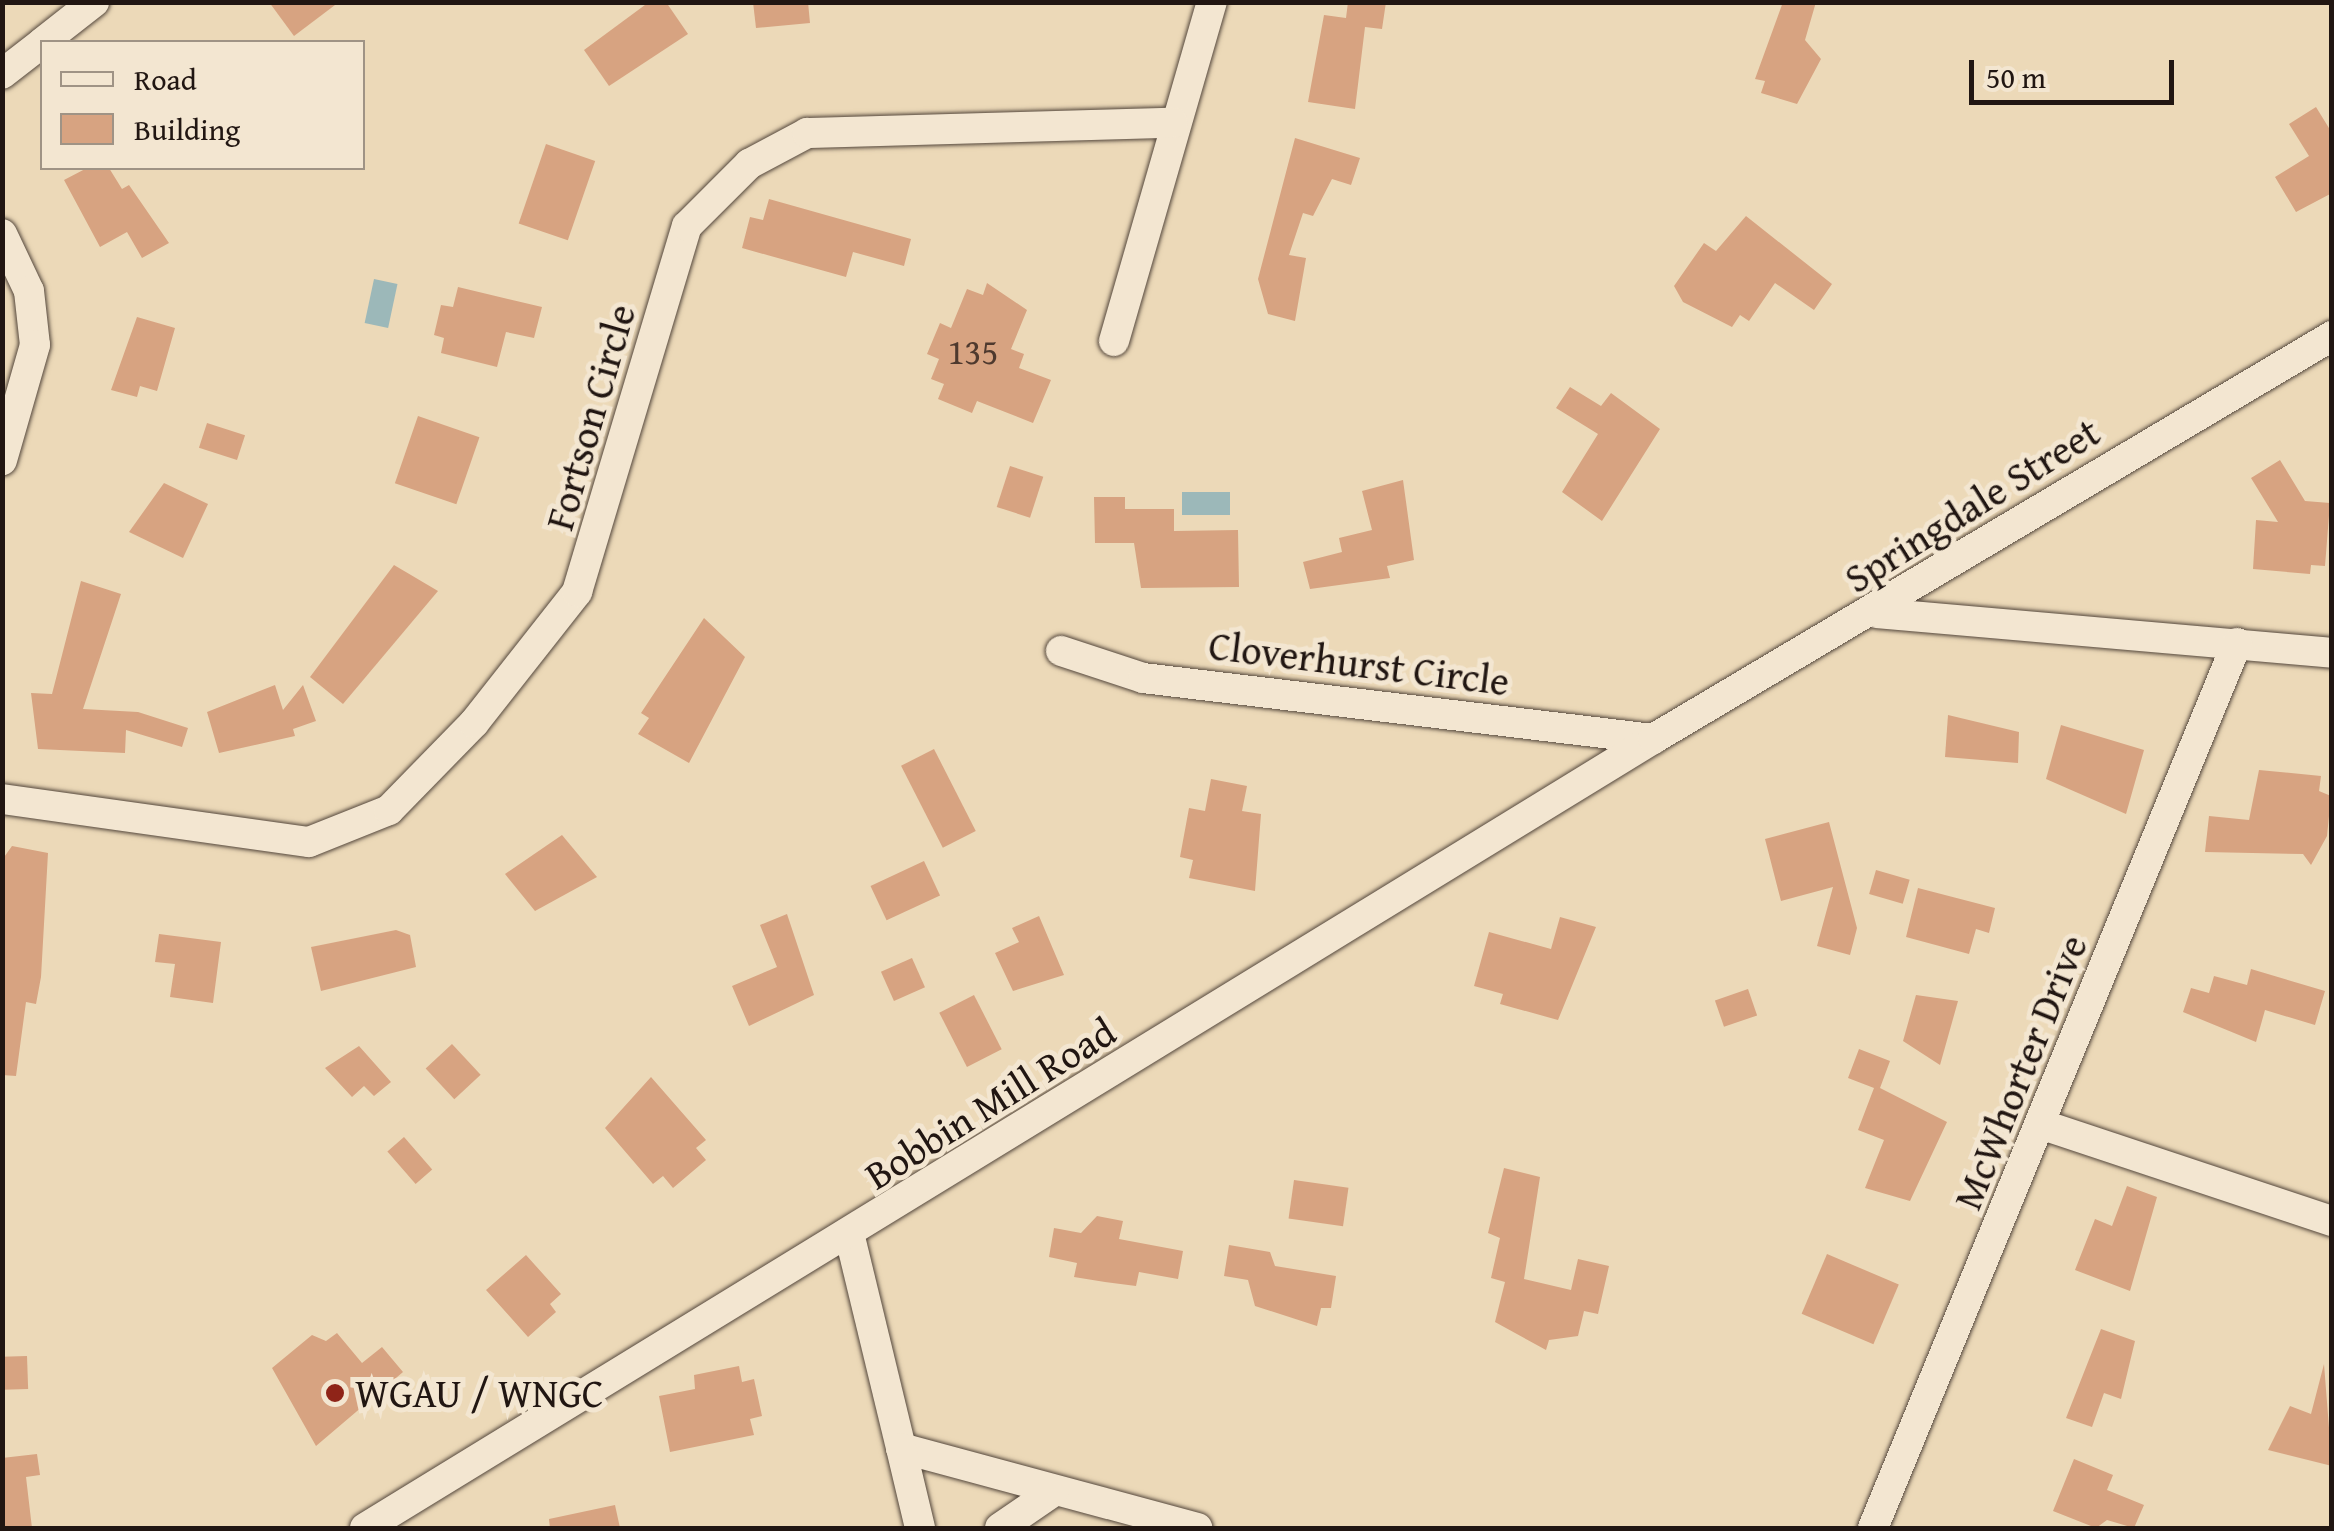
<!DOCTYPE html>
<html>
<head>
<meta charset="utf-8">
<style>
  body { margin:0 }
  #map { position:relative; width:2334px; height:1531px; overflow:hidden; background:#ecd9b8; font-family:"Gentium Book Plus",serif }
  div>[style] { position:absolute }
  .water>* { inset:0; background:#9cb8b9; transform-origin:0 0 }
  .building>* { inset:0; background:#d7a381; transform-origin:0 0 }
  .roads { filter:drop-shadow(0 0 2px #54473c) drop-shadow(0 0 2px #54473c) }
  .minor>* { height:30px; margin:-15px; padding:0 15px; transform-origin:15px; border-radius:15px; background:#f3e6d1 }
  .dots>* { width:28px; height:28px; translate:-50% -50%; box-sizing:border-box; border:5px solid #f3e6d1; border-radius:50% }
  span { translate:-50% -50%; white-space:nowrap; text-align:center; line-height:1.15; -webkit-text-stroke:10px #f3e6d1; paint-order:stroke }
  .number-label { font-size:35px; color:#4e392e }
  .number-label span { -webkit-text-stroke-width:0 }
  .street-label { font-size:40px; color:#211612 }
  .poi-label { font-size:40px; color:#211612 }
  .left { translate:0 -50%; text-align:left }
  .frame { position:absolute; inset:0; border:5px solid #211612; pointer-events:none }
  .legend { position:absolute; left:40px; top:40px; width:325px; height:130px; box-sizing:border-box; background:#f3e6d1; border:2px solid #9f9385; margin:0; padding:12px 18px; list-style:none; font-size:30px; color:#211612 }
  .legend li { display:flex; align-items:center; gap:20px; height:50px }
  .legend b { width:50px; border:2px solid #9f9385 }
  .scale { position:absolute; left:1969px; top:60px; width:205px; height:45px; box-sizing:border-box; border:5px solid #211612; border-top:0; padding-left:12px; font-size:30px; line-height:35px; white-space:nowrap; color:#211612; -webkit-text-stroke:8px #f3e6d1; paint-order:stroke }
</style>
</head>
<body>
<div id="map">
  <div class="water">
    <i style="left:374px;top:279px;width:24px;height:45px;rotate:12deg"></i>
    <i style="left:1230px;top:492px;width:23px;height:48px;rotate:90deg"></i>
  </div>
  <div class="building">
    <i style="clip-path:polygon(269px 2px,339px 2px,294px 36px)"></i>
    <i style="clip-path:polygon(649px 2px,666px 2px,688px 34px,609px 86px,584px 50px)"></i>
    <i style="clip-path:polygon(753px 2px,808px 2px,810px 23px,756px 28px)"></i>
    <i style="clip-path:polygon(1348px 2px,1386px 2px,1382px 29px,1365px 27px,1355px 109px,1308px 102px,1324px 15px,1346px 18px)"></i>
    <i style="clip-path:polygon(1783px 2px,1816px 2px,1805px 40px,1821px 59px,1797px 104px,1761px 93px,1765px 81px,1755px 79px)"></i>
    <i style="clip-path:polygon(2316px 107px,2332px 133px,2332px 193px,2296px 212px,2275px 177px,2309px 156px,2289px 124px)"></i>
    <i style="clip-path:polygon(1295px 138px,1360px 158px,1351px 185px,1332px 179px,1313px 216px,1303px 213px,1289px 255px,1306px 258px,1295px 321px,1268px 314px,1258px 279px)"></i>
    <i style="left:546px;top:144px;width:52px;height:84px;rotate:19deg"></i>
    <i style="clip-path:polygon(87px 168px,109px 168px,122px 189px,129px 185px,169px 243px,142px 258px,127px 232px,100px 247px,64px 180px)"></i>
    <i style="clip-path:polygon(769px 199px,911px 239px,904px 266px,853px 252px,846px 277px,742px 248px,750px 217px,763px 220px)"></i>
    <i style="clip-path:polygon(1746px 216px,1832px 284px,1814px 310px,1775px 283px,1749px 321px,1740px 315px,1732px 327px,1683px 302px,1674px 286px,1704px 243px,1716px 251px)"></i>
    <i style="clip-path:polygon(987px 283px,1027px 310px,1011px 349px,1024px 354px,1019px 368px,1051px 380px,1033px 423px,977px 401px,972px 413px,938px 399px,944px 384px,931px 379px,939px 359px,927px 354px,940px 323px,951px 328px,967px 289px,983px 295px)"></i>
    <i style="clip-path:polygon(458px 287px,542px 307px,534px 338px,506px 332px,497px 367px,441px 353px,444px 338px,434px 335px,441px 305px,453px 307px)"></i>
    <i style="clip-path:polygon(137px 317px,175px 328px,157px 391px,140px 386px,137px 397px,111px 390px)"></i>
    <i style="clip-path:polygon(1570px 387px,1601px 406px,1611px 393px,1660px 429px,1602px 521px,1562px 492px,1598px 434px,1556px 408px)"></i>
    <i style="left:418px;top:416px;width:65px;height:71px;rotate:19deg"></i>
    <i style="left:207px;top:423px;width:40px;height:26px;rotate:18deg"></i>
    <i style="clip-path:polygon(2280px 460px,2305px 501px,2330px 503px,2325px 566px,2311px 565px,2310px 574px,2253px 569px,2256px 520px,2278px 522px,2251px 478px)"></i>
    <i style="left:1010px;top:466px;width:35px;height:43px;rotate:18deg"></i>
    <i style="clip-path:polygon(1403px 480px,1414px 560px,1387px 566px,1390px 578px,1310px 589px,1303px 562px,1342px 552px,1339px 538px,1372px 530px,1362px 491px)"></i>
    <i style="clip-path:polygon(164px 483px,208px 504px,183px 558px,129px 532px)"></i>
    <i style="clip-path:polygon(1094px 497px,1125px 497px,1125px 509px,1174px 509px,1174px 531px,1238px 530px,1239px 587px,1141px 588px,1134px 543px,1095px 543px)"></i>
    <i style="clip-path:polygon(394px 565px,438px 591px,343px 704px,310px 677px)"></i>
    <i style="clip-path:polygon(81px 581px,121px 594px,83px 709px,138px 712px,188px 728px,182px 747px,126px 730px,125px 753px,38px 749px,31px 693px,52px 694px)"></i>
    <i style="clip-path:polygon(704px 618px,745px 657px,689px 763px,638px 734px,649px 718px,641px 713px)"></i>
    <i style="clip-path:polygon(275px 685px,283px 710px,303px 685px,316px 721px,293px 729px,295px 736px,219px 753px,207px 712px)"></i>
    <i style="clip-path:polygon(1948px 715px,2019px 732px,2018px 763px,1945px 757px)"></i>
    <i style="clip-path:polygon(2061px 725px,2144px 750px,2126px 814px,2046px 779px)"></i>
    <i style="left:934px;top:749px;width:92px;height:37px;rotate:63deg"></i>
    <i style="clip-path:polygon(2259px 770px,2321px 776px,2319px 791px,2331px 796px,2327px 836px,2311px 865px,2303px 854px,2205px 852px,2209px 816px,2249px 820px)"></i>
    <i style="clip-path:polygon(1211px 779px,1247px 786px,1242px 811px,1261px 814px,1255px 891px,1189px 878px,1193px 860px,1180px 857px,1189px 808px,1205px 811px)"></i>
    <i style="clip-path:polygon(1829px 822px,1857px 928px,1850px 955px,1817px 946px,1833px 887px,1781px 901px,1765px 839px)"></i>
    <i style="clip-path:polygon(562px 835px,597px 877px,535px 911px,505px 874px)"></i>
    <i style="clip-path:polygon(12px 846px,48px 853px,41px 977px,36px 1004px,26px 1002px,16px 1076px,2px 1075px,2px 860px)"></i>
    <i style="left:924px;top:861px;width:38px;height:59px;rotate:65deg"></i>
    <i style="left:1876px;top:870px;width:35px;height:25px;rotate:16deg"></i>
    <i style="clip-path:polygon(1918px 888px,1995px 908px,1989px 933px,1976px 929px,1969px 954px,1906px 937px)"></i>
    <i style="clip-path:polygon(787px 914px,814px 995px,749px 1026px,732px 986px,777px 967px,760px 925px)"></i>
    <i style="clip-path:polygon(1039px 916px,1064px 975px,1013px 991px,995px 953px,1019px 942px,1012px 928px)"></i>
    <i style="clip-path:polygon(1560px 917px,1596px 927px,1558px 1020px,1500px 1004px,1503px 994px,1474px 986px,1489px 932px,1551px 949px)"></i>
    <i style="clip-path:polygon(396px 930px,410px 935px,416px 967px,321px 991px,311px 947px)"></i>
    <i style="clip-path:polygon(159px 934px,221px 942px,213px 1003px,170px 997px,175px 964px,155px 962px)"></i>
    <i style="left:912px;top:958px;width:32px;height:34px;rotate:66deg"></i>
    <i style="clip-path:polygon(2251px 969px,2325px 991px,2315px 1025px,2265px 1010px,2256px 1042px,2183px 1012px,2191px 988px,2209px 993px,2214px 976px,2247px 985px)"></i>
    <i style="left:1748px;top:989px;width:28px;height:35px;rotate:71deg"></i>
    <i style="left:974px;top:995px;width:61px;height:39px;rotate:63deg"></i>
    <i style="clip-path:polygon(1916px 995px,1958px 1001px,1940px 1065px,1903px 1041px)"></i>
    <i style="left:452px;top:1044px;width:42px;height:36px;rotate:47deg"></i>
    <i style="clip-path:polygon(359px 1046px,391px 1082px,374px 1096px,364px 1086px,352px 1097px,325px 1068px)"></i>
    <i style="clip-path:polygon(1859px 1049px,1890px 1061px,1880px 1088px,1947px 1122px,1910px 1201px,1865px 1188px,1884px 1140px,1858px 1130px,1874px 1088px,1848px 1078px)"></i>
    <i style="clip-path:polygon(651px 1077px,706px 1140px,696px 1148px,706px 1160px,673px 1188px,663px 1176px,653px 1184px,605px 1128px)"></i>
    <i style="left:404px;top:1137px;width:43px;height:22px;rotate:49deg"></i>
    <i style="clip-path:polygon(1504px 1168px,1540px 1177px,1524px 1279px,1571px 1290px,1578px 1259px,1609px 1266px,1598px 1314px,1584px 1311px,1578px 1336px,1549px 1340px,1546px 1350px,1495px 1322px,1505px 1282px,1491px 1278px,1500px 1238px,1488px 1233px)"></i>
    <i style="left:1294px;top:1180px;width:55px;height:39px;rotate:8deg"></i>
    <i style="clip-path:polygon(2127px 1186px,2157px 1197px,2130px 1291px,2075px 1270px,2095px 1219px,2112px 1226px)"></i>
    <i style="clip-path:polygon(1097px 1216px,1123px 1221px,1119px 1239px,1183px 1251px,1178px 1279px,1139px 1272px,1136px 1286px,1105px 1282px,1074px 1277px,1077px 1263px,1049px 1257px,1054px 1228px,1081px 1233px)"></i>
    <i style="clip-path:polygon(1229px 1245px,1270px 1252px,1275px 1266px,1336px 1276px,1331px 1308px,1321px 1308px,1317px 1326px,1255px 1306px,1248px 1280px,1224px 1276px)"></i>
    <i style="left:1827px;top:1254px;width:78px;height:65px;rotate:23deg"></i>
    <i style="clip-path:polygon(526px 1255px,561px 1294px,550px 1304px,556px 1312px,528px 1337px,486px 1290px)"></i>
    <i style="clip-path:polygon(2101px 1329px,2135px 1341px,2121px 1399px,2104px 1393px,2092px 1427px,2066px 1418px)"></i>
    <i style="clip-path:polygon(337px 1333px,362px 1363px,382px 1347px,403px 1372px,316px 1446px,272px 1368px,312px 1335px,326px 1341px)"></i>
    <i style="left:27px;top:1356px;width:33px;height:25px;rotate:88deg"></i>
    <i style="clip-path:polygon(2324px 1364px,2332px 1466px,2268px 1450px,2290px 1406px,2311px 1414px)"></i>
    <i style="clip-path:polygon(739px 1366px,742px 1382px,754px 1379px,762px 1416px,750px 1419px,754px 1435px,670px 1452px,659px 1396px,695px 1389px,694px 1375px)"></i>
    <i style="clip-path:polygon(37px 1454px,40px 1475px,26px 1477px,32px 1528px,2px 1528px,2px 1458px)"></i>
    <i style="clip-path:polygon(2074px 1459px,2113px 1475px,2107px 1490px,2144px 1505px,2134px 1528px,2107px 1520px,2096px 1528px,2053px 1511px)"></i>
    <i style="clip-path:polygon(615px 1505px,620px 1528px,550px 1528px,549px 1519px)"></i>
  </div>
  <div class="roads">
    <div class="minor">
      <i style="left:43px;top:42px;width:65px;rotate:-38.1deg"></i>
      <i style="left:2px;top:74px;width:51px;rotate:-37.8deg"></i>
      <i style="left:2px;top:234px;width:63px;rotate:64.7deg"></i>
      <i style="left:29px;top:291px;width:54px;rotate:83.7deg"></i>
      <i style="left:35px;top:345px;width:120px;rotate:106deg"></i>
      <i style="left:1114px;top:341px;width:353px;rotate:-73.9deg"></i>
      <i style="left:1877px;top:613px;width:457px;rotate:5deg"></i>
      <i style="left:1061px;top:651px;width:86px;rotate:18.2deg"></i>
      <i style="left:1143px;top:678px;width:514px;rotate:6.82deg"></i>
      <i style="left:2px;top:799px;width:310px;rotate:8deg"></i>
      <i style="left:309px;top:842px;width:86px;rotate:-21.8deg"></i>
      <i style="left:389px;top:810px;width:122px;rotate:-45.7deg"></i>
      <i style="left:474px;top:723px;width:167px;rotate:-51.8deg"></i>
      <i style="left:577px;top:592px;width:382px;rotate:-73.3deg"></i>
      <i style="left:687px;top:226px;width:88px;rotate:-45deg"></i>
      <i style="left:749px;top:164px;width:66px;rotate:-28.1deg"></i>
      <i style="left:807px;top:133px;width:366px;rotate:-1.6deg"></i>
      <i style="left:2043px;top:1125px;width:305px;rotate:18.4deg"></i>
      <i style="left:850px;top:1237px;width:217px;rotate:76.4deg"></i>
      <i style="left:901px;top:1448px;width:307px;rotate:15.1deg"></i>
      <i style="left:901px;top:1448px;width:82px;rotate:76.6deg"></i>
      <i style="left:365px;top:1528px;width:1510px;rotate:-31.49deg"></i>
      <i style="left:1653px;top:739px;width:790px;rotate:-30.69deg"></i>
      <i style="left:1000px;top:1528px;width:65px;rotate:-34.4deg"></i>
      <i style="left:1873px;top:1528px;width:957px;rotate:-67.64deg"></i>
    </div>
  </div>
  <div class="dots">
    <i style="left:335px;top:1393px;background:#8f2418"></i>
  </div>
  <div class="number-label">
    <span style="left:973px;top:352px">135</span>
  </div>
  <div class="street-label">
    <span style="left:590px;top:417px;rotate:-74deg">Fortson Circle</span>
    <span style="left:1972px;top:505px;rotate:-32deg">Springdale Street</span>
    <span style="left:1359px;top:663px;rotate:7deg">Cloverhurst Circle</span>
    <span style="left:2020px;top:1072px;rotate:-68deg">McWhorter Drive</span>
    <span style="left:990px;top:1103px;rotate:-32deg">Bobbin Mill Road</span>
  </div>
  <div class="poi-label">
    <span class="left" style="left:355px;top:1393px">WGAU / WNGC</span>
  </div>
  <div class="frame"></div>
  <ul class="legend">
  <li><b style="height:12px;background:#f3e6d1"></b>Road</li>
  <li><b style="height:28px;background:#d7a381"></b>Building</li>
  </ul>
  <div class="scale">50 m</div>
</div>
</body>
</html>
